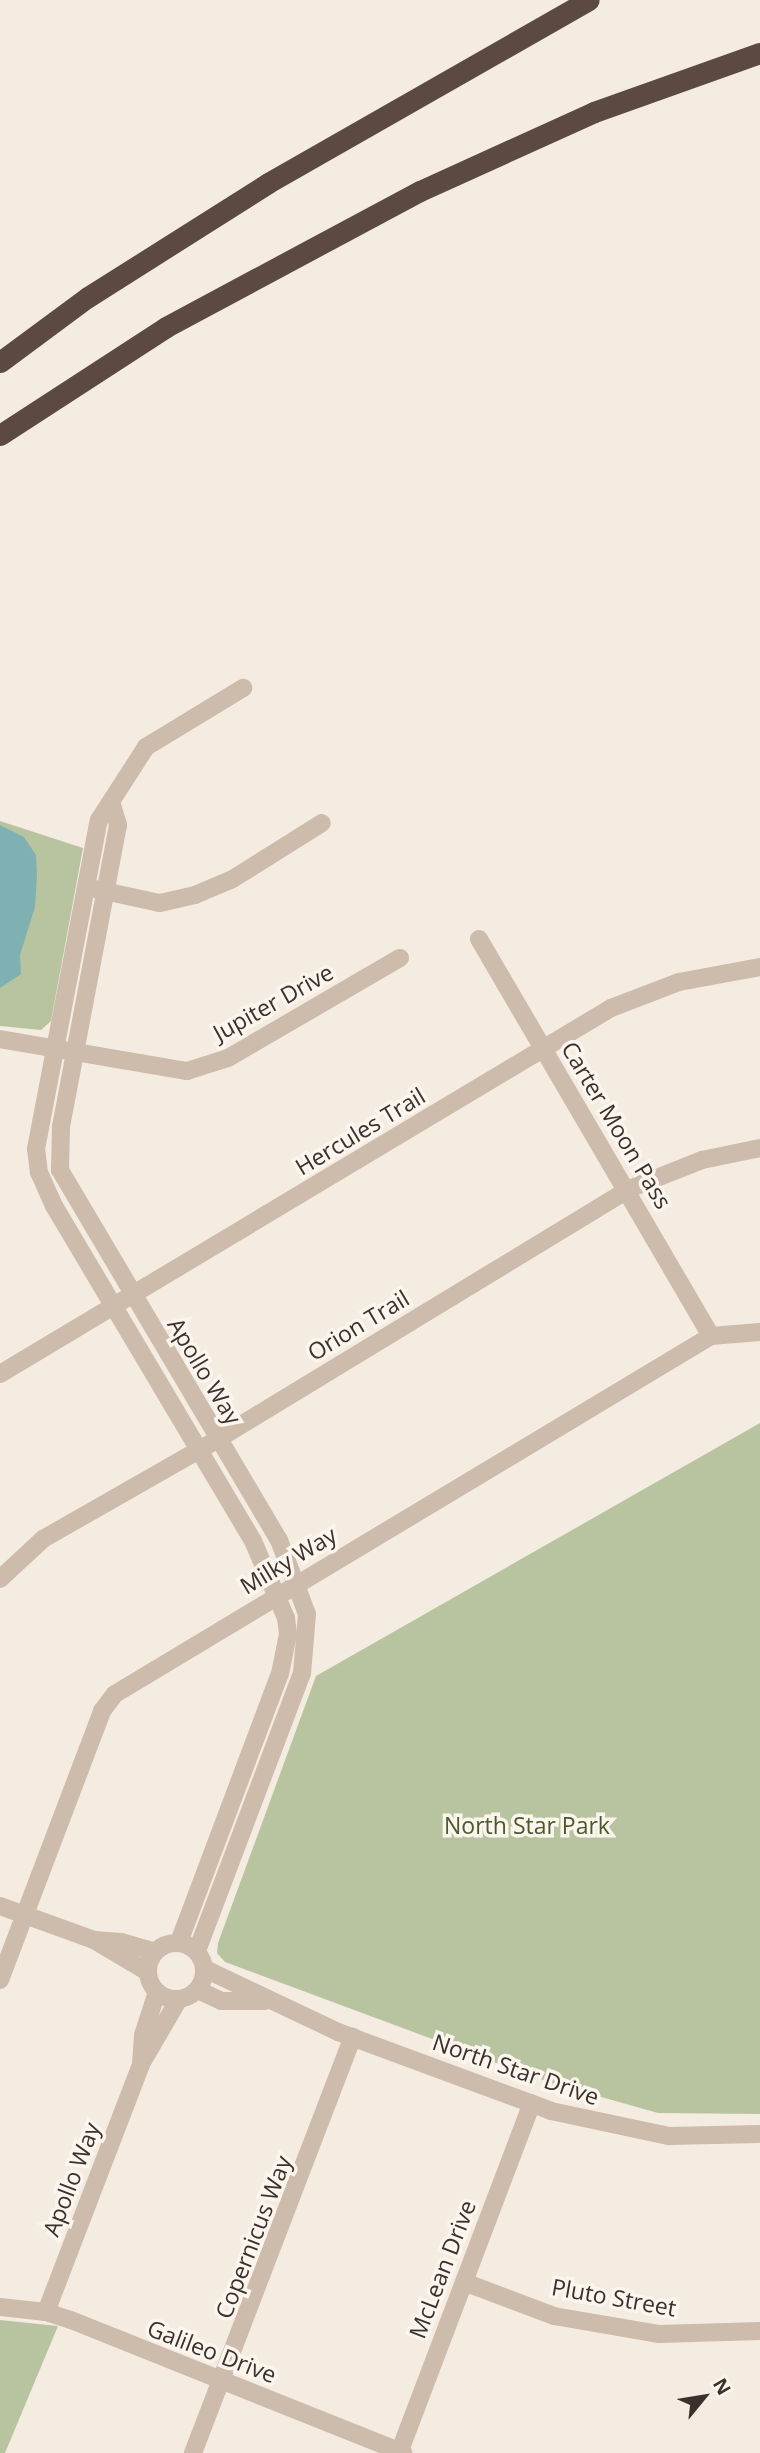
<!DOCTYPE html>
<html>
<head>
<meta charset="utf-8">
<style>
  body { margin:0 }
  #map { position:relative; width:760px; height:2453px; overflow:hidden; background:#f4ebe1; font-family:"Open Sans",sans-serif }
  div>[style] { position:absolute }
  .green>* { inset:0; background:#b8c4a0 }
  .water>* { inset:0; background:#7fb0b2 }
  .minor>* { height:18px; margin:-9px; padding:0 9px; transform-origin:9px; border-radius:9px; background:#cdbbac }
  .minor>.ring { margin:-9px; padding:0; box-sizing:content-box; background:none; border:18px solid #cdbbac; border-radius:50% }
  .highway>* { height:21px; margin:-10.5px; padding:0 10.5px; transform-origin:10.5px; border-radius:10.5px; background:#5c4a42 }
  span { translate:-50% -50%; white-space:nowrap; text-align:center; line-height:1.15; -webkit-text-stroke:7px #fbf5ee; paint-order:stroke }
  .street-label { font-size:23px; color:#3b302b }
  .park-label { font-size:23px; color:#4a5a2e }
  .north { position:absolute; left:669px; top:2362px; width:70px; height:70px; -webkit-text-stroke:5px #fbf5ee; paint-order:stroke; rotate:60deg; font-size:19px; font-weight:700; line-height:28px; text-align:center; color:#3b302b }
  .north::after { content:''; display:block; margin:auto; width:24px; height:32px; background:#3b302b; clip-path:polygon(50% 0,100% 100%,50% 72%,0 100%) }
</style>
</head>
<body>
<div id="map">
  <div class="green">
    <i style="clip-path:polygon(0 821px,83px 848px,51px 1021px,41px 1030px,0 1026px)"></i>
    <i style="clip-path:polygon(760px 1423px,760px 2114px,658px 2113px,548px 2082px,225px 1962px,217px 1953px,218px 1943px,316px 1676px)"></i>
    <i style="clip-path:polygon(0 2320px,58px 2326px,5px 2453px,0 2453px)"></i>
  </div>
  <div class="water">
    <i style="clip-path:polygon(0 825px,24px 837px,36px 855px,37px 875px,35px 907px,20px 955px,21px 974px,0 988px)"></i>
  </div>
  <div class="minor">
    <i style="left:112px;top:805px;width:21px;rotate:73deg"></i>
    <i style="left:118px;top:825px;width:306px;rotate:100.7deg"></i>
    <i style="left:61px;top:1126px;width:44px;rotate:91.3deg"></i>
    <i style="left:60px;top:1170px;width:430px;rotate:59.4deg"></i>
    <i style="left:279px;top:1540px;width:79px;rotate:69.3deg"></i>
    <i style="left:307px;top:1614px;width:59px;rotate:94.8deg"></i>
    <i style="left:302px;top:1673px;width:297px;rotate:110.7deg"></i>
    <i style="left:95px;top:889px;width:66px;rotate:12.2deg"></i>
    <i style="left:160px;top:903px;width:36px;rotate:-13deg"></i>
    <i style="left:195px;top:895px;width:39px;rotate:-23deg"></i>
    <i style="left:231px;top:880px;width:107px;rotate:-32.1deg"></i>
    <i style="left:479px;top:939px;width:460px;rotate:59.7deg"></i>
    <i style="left:0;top:1039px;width:190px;rotate:9.7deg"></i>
    <i style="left:187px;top:1071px;width:43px;rotate:-17.6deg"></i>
    <i style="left:228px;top:1058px;width:199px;rotate:-30.2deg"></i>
    <i style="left:0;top:1374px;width:712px;rotate:-30.92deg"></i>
    <i style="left:611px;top:1008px;width:73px;rotate:-20.9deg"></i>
    <i style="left:679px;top:982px;width:82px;rotate:-10.5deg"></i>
    <i style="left:0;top:1579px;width:59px;rotate:-42.9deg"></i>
    <i style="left:43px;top:1539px;width:202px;rotate:-29.7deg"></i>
    <i style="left:218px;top:1439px;width:481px;rotate:-31.3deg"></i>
    <i style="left:629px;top:1189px;width:79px;rotate:-21.7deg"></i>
    <i style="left:702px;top:1160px;width:59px;rotate:-11.7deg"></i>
    <i style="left:0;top:1906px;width:100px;rotate:19.9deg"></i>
    <i style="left:94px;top:1940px;width:27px;rotate:4deg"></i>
    <i style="left:121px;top:1942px;width:35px;rotate:16deg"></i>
    <i style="left:94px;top:1940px;width:63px;rotate:30.7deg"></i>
    <i style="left:179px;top:1942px;width:286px;rotate:-69.4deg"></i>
    <i style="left:280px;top:1674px;width:41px;rotate:-78.7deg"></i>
    <i style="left:288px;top:1634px;width:16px;rotate:-97deg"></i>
    <i style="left:286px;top:1618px;width:84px;rotate:-113.2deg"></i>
    <i style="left:253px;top:1541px;width:390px;rotate:-120.7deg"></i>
    <i style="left:54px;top:1206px;width:36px;rotate:-114deg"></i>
    <i style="left:39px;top:1173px;width:24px;rotate:-97deg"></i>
    <i style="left:36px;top:1149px;width:335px;rotate:-79.2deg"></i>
    <i style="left:99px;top:820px;width:87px;rotate:-57.2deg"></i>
    <i style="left:146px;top:747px;width:114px;rotate:-31.3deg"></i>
    <i class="ring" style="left:148px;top:1943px;width:38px;height:38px"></i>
    <i style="left:205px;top:1969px;width:147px;rotate:25.3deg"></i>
    <i style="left:338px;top:2032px;width:227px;rotate:20.3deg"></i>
    <i style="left:551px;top:2111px;width:121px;rotate:12deg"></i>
    <i style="left:669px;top:2136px;width:91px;rotate:-1.3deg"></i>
    <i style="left:0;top:1980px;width:288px;rotate:-69.2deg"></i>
    <i style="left:102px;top:1711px;width:21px;rotate:-53deg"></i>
    <i style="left:115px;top:1694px;width:695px;rotate:-30.99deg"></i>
    <i style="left:711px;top:1336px;width:49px;rotate:-4.7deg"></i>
    <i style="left:198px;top:1990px;width:26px;rotate:25deg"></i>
    <i style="left:222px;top:2001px;width:43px"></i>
    <i style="left:141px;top:2064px;width:75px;rotate:-59.7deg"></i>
    <i style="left:464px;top:2282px;width:96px;rotate:20.7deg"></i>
    <i style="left:554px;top:2316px;width:107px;rotate:9.7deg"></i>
    <i style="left:659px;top:2334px;width:101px;rotate:-1.7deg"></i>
    <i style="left:0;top:2307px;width:46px;rotate:6.2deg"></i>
    <i style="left:46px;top:2312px;width:26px;rotate:18deg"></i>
    <i style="left:71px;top:2320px;width:358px;rotate:21.8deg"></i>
    <i style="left:46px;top:2312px;width:266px;rotate:-69deg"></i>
    <i style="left:141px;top:2064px;width:29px;rotate:-86deg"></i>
    <i style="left:143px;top:2035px;width:45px;rotate:-72deg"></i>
    <i style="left:193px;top:2453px;width:446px;rotate:-69deg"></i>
    <i style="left:399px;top:2453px;width:374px;rotate:-69.2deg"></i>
  </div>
  <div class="highway">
    <i style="left:0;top:362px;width:109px;rotate:-36.5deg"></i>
    <i style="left:88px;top:297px;width:213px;rotate:-32.3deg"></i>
    <i style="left:268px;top:183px;width:369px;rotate:-29.7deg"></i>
    <i style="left:0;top:435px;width:198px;rotate:-33deg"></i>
    <i style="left:166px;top:327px;width:288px;rotate:-28.2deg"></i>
    <i style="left:420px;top:191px;width:191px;rotate:-24.4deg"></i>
    <i style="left:594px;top:112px;width:176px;rotate:-19.6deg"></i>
  </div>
  <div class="street-label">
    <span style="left:273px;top:1002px;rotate:-29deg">Jupiter Drive</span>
    <span style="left:617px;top:1125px;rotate:59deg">Carter Moon Pass</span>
    <span style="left:360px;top:1131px;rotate:-31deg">Hercules Trail</span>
    <span style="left:358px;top:1325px;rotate:-31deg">Orion Trail</span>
    <span style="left:205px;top:1371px;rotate:59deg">Apollo Way</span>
    <span style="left:288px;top:1560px;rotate:-31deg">Milky Way</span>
    <span style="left:516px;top:2069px;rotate:19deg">North Star Drive</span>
    <span style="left:71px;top:2179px;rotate:-69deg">Apollo Way</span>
    <span style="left:253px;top:2237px;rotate:-69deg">Copernicus Way</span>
    <span style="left:442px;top:2269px;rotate:-69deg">McLean Drive</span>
    <span style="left:614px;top:2297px;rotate:10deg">Pluto Street</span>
    <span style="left:212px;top:2351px;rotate:21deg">Galileo Drive</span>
  </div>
  <div class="park-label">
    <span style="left:527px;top:1825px">North Star Park</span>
  </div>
  <div class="north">N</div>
</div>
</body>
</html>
